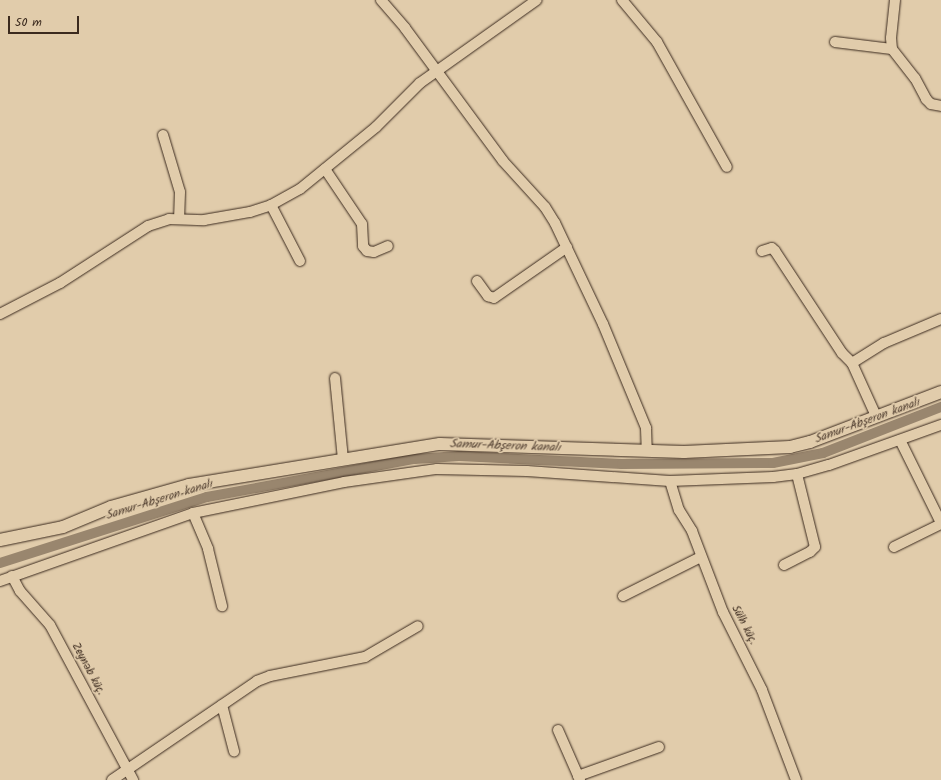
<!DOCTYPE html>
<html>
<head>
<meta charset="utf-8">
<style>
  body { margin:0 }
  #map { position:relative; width:941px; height:780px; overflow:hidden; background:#e1ccab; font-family:Kalam,sans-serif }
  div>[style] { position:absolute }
  .canal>* { height:10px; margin:-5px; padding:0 5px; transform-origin:5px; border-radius:5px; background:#99866e }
  .roads { filter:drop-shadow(0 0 1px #3b2a1e) drop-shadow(0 0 1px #3b2a1e) }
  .minor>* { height:10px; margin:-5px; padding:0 5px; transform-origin:5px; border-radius:5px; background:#e1ccab }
  .tertiary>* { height:12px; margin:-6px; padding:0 6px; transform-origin:6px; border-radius:6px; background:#e1ccab }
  span { translate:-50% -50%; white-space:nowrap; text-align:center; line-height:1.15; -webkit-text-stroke:3.5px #e1ccab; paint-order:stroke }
  .street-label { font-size:11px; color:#3b2a1e }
  .water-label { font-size:12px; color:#4e3c2e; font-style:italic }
  .scale { position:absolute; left:8px; top:16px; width:71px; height:18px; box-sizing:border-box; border:2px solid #3b2a1e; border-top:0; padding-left:5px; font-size:12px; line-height:14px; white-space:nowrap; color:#3b2a1e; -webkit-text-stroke:3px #e1ccab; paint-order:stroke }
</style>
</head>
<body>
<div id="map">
  <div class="canal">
    <i style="left:0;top:563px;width:217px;rotate:-17.7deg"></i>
    <i style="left:207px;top:497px;width:211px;rotate:-10.4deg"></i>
    <i style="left:415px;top:459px;width:44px;rotate:-3.9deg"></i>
    <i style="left:459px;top:456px;width:163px;rotate:2.8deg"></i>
    <i style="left:622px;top:464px;width:151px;rotate:-0.4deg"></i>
    <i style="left:773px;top:463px;width:51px;rotate:-11.3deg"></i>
    <i style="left:823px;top:453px;width:127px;rotate:-21.3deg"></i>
  </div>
  <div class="roads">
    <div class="minor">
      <i style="left:381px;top:0;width:37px;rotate:49deg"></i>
      <i style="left:405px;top:28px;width:165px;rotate:53.6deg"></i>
      <i style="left:503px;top:161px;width:62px;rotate:47.6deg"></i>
      <i style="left:545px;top:207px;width:19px;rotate:58deg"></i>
      <i style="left:555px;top:223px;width:112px;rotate:64.6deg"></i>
      <i style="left:603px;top:324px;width:113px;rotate:67.5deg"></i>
      <i style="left:646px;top:428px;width:23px;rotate:88deg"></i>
      <i style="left:622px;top:0;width:55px;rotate:50.2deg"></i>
      <i style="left:657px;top:42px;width:143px;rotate:60.8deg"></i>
      <i style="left:895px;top:0;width:38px;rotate:96deg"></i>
      <i style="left:891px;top:38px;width:11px;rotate:85deg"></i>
      <i style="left:892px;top:49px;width:37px;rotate:52deg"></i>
      <i style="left:915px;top:78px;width:24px;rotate:62deg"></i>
      <i style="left:926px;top:99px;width:7px;rotate:45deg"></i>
      <i style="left:931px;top:104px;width:10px;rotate:11deg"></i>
      <i style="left:835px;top:42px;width:57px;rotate:7deg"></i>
      <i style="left:163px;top:135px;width:59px;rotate:73.4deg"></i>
      <i style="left:180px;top:192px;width:27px;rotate:92deg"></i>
      <i style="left:325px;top:169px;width:66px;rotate:56.1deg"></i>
      <i style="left:362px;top:224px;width:22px;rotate:87deg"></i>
      <i style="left:363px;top:246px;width:6px;rotate:51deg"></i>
      <i style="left:367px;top:251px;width:7px;rotate:8deg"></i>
      <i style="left:374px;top:252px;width:15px;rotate:-23deg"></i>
      <i style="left:271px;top:205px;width:63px;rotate:62.6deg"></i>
      <i style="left:762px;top:251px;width:10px;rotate:-17deg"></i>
      <i style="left:772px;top:248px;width:4px;rotate:45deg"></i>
      <i style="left:775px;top:251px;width:122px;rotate:56.7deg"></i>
      <i style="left:842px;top:353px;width:14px;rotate:45deg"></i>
      <i style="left:852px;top:363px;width:58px;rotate:65.6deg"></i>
      <i style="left:477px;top:281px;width:19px;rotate:54deg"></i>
      <i style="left:488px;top:296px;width:6px;rotate:18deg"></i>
      <i style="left:494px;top:298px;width:89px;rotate:-34.9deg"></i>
      <i style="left:0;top:314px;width:68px;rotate:-27.3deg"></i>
      <i style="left:60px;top:283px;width:105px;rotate:-32.9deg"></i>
      <i style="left:148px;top:226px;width:22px;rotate:-18deg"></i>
      <i style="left:169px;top:219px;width:35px;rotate:2deg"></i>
      <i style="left:204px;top:220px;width:47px;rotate:-9.9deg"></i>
      <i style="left:250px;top:212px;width:22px;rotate:-18deg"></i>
      <i style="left:271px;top:205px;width:33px;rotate:-29deg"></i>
      <i style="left:300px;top:189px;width:98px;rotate:-39.2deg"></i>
      <i style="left:376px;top:127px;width:62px;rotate:-45deg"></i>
      <i style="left:420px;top:83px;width:143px;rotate:-35.4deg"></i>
      <i style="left:852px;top:363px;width:38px;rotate:-32deg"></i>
      <i style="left:884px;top:343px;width:62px;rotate:-22.8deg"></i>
      <i style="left:335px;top:378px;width:82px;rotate:84.4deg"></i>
      <i style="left:900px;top:440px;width:93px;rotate:63.7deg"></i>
      <i style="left:670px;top:481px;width:30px;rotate:73deg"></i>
      <i style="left:679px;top:510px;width:25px;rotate:58deg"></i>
      <i style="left:692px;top:531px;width:87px;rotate:69.1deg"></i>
      <i style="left:723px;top:612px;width:87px;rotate:63.4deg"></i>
      <i style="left:762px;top:690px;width:96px;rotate:69.3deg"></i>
      <i style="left:193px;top:513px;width:39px;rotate:67deg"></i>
      <i style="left:208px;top:549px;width:59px;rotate:76.2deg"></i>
      <i style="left:894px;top:547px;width:52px;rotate:-26.1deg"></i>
      <i style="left:784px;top:565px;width:29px;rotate:-27deg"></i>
      <i style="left:810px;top:552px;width:7px;rotate:-45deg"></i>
      <i style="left:815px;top:547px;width:75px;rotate:-103.9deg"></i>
      <i style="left:12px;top:576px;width:17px;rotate:62deg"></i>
      <i style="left:20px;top:591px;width:45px;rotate:48.6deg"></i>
      <i style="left:50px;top:625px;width:176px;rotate:61.8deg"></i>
      <i style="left:0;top:581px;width:205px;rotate:-19.4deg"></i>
      <i style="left:193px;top:513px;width:154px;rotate:-11.6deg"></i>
      <i style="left:344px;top:482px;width:94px;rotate:-8deg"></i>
      <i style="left:437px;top:469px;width:90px;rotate:1.3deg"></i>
      <i style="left:527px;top:471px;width:143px;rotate:4deg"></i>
      <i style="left:670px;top:481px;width:103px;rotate:-2.2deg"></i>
      <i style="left:773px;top:477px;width:24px;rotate:-7deg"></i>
      <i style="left:797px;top:474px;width:33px;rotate:-16deg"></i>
      <i style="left:829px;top:465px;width:119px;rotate:-19.7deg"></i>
      <i style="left:623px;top:596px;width:87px;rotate:-26.6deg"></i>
      <i style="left:222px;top:705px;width:48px;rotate:75.4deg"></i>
      <i style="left:558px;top:730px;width:55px;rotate:66.3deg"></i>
      <i style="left:578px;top:776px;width:86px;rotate:-19.7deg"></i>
      <i style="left:112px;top:780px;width:176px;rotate:-34.3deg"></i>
      <i style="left:257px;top:681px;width:14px;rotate:-21deg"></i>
      <i style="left:270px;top:676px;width:97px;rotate:-11.3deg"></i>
      <i style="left:365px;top:657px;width:61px;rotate:-30.3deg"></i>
    </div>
    <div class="tertiary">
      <i style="left:0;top:540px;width:64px;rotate:-11.7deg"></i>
      <i style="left:63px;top:527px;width:52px;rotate:-22.6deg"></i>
      <i style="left:111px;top:507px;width:81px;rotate:-15.8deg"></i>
      <i style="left:189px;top:485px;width:254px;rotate:-9.3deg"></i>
      <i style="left:440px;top:444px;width:244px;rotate:1.9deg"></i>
      <i style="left:684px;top:452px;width:106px;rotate:-2.7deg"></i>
      <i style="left:790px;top:447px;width:21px;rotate:-14deg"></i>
      <i style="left:810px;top:442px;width:140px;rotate:-20.9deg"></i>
    </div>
  </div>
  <div class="street-label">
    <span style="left:744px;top:625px;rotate:63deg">Sülh küç.</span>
    <span style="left:88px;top:669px;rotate:62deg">Zeynəb küç.</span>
  </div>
  <div class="water-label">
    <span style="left:867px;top:421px;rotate:-20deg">Samur-Abşeron kanalı</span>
    <span style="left:505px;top:446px;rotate:2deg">Samur-Abşeron kanalı</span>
    <span style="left:159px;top:500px;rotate:-17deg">Samur-Abşeron kanalı</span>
  </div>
  <div class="scale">50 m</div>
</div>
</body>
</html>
